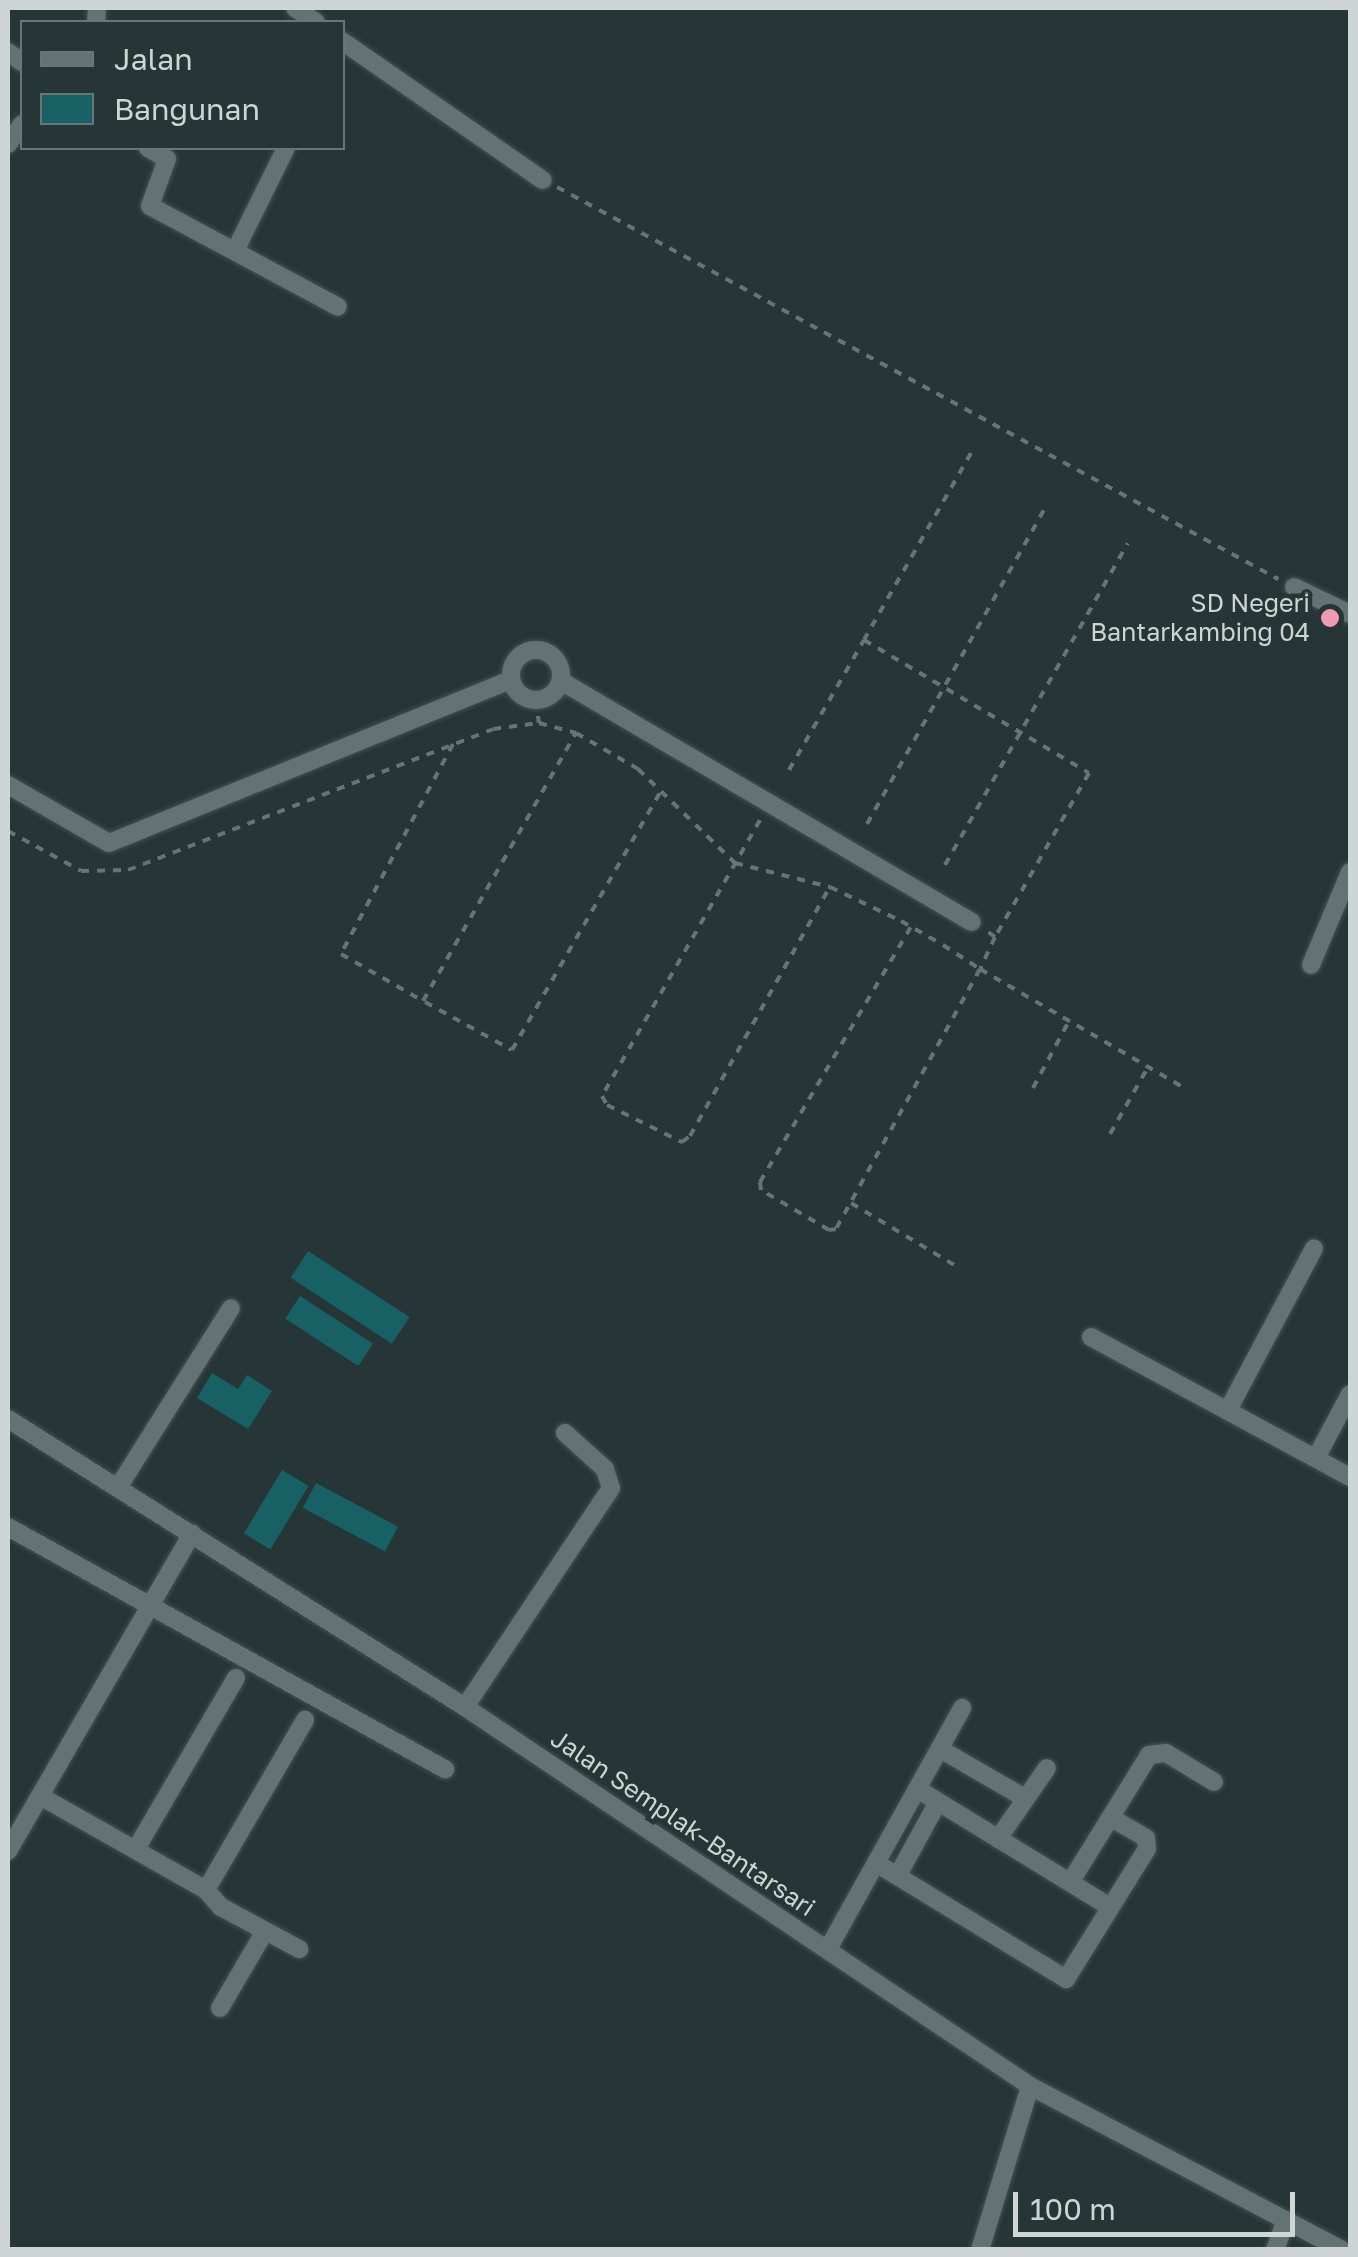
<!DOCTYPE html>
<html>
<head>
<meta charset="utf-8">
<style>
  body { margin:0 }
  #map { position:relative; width:1358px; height:2257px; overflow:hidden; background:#263536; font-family:"Golos Text",sans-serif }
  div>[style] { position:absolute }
  .building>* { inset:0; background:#176165; transform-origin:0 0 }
  .path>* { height:4px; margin-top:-2px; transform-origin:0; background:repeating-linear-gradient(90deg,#677475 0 8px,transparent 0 16px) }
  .roads { filter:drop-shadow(0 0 2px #445051) drop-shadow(0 0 2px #445051) }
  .minor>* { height:18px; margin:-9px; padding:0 9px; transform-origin:9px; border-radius:9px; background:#637374 }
  .minor>.ring { margin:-9px; padding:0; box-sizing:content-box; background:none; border:18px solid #637374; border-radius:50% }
  .dots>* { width:28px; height:28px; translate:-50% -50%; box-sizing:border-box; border:5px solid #263536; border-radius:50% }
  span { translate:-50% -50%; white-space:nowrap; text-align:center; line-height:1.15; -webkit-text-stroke:9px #263536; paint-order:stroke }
  .poi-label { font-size:25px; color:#cdd5d6 }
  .right { translate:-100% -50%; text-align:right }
  .street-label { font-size:25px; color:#cdd5d6 }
  .frame { position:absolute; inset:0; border:10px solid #cdd5d6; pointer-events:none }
  .legend { position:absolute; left:20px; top:20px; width:325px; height:130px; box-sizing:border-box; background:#263536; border:2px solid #697576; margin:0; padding:12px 18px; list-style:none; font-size:30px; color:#cdd5d6 }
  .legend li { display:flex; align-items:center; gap:20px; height:50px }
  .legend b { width:50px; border:2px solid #697576 }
  .scale { position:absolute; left:1013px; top:2192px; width:282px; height:45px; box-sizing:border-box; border:5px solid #cdd5d6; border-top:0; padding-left:12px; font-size:30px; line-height:35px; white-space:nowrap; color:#cdd5d6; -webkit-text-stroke:8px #263536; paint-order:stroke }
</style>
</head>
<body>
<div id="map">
  <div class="building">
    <i style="left:308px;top:1251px;width:121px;height:32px;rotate:33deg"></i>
    <i style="left:300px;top:1296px;width:87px;height:27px;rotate:33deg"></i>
    <i style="clip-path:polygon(212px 1373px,238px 1389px,247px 1375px,272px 1391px,248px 1429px,197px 1398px)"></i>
    <i style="left:282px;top:1470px;width:31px;height:74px;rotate:31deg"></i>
    <i style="left:316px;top:1483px;width:93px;height:28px;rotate:28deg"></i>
  </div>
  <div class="path">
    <i style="left:557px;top:187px;width:821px;rotate:28.53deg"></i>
    <i style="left:971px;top:453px;width:215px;rotate:119.8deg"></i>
    <i style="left:864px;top:640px;width:261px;rotate:30.6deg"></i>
    <i style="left:1089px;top:773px;width:189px;rotate:119.8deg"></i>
    <i style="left:995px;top:937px;width:14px;rotate:-144deg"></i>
    <i style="left:536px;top:700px;width:23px;rotate:83deg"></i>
    <i style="left:539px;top:723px;width:38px;rotate:15deg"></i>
    <i style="left:576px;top:733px;width:72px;rotate:30.1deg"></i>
    <i style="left:638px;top:769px;width:135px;rotate:44.1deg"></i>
    <i style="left:735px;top:863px;width:98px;rotate:14.2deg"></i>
    <i style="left:830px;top:887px;width:79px;rotate:25.6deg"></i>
    <i style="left:901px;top:921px;width:48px;rotate:29.7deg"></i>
    <i style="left:943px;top:945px;width:44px;rotate:33deg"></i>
    <i style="left:980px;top:969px;width:297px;rotate:119deg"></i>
    <i style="left:836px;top:1229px;width:7px;rotate:172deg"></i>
    <i style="left:829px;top:1230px;width:79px;rotate:-149.5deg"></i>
    <i style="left:761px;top:1190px;width:8px;rotate:-97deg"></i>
    <i style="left:760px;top:1182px;width:296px;rotate:-59.4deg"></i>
    <i style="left:453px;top:744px;width:238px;rotate:118.1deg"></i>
    <i style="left:341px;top:954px;width:95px;rotate:29.8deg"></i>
    <i style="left:423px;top:1001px;width:309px;rotate:-60.3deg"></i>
    <i style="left:789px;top:770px;width:150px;rotate:-60deg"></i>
    <i style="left:760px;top:820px;width:318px;rotate:119.8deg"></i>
    <i style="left:602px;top:1096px;width:10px;rotate:61deg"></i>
    <i style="left:607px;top:1105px;width:84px;rotate:26.3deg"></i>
    <i style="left:682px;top:1142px;width:10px;rotate:-37deg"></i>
    <i style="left:690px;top:1136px;width:284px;rotate:-60.7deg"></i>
    <i style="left:867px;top:824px;width:366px;rotate:-60.6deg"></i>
    <i style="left:8px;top:831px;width:83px;rotate:28.7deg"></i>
    <i style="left:81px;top:871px;width:47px;rotate:-1.2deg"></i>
    <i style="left:128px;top:870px;width:391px;rotate:-21.1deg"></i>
    <i style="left:493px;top:729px;width:46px;rotate:-7.4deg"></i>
    <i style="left:945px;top:865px;width:370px;rotate:-60.4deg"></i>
    <i style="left:995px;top:937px;width:35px;rotate:115deg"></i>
    <i style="left:980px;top:969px;width:233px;rotate:30.2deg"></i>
    <i style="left:425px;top:1002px;width:99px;rotate:28.9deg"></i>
    <i style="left:512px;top:1050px;width:301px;rotate:-60.1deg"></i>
    <i style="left:1033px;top:1088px;width:76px;rotate:-61.8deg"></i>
    <i style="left:1110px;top:1134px;width:77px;rotate:-60.4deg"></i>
    <i style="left:851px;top:1203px;width:126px;rotate:31deg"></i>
  </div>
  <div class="roads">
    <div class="minor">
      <i style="left:295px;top:8px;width:25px;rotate:34deg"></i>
      <i style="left:96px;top:22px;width:14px;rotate:-86deg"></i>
      <i style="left:342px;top:41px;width:244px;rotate:34.7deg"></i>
      <i style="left:8px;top:52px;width:17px;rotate:36deg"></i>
      <i style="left:8px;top:144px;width:24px;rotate:-55deg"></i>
      <i style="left:148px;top:148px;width:22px;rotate:30deg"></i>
      <i style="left:167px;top:159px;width:50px;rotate:109.9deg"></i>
      <i style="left:150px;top:206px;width:213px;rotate:28.2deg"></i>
      <i style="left:237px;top:247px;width:110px;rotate:-63.7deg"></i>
      <i style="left:1294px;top:587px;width:62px;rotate:25.7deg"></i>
      <i class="ring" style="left:511px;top:650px;width:32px;height:32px"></i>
      <i style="left:561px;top:681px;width:476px;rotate:30.4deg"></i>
      <i style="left:8px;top:785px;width:116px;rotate:29.9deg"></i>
      <i style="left:109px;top:843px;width:434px;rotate:-22.1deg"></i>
      <i style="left:1311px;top:965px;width:101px;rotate:-67.2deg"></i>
      <i style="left:1091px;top:1337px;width:294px;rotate:28.4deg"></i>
      <i style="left:1228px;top:1410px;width:183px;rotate:-62deg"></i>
      <i style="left:8px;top:1419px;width:540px;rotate:32.22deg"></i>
      <i style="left:465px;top:1707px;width:680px;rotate:33.85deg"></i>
      <i style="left:1030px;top:2086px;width:352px;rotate:27.7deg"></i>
      <i style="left:1316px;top:1458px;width:72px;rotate:-62deg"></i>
      <i style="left:119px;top:1486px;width:210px;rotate:-57.8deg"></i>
      <i style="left:8px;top:1527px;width:500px;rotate:29deg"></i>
      <i style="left:465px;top:1707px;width:263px;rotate:-56.3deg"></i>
      <i style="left:611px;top:1488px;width:20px;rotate:-108deg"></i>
      <i style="left:605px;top:1469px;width:54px;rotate:-138deg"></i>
      <i style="left:940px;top:1749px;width:98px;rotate:30deg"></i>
      <i style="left:919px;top:1790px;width:224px;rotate:31.5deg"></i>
      <i style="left:40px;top:1796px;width:191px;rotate:29.5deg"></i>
      <i style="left:206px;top:1890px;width:197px;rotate:-59.8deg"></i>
      <i style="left:998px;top:1839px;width:86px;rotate:-55.4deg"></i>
      <i style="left:136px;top:1849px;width:198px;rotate:-59.7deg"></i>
      <i style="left:8px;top:1851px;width:367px;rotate:-59.9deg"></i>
      <i style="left:876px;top:1863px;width:223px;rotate:31.4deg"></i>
      <i style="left:1066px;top:1979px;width:153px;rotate:-58.1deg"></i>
      <i style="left:1147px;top:1849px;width:11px;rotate:-95deg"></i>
      <i style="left:1146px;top:1838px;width:38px;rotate:-150deg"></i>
      <i style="left:898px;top:1875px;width:83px;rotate:-61.3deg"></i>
      <i style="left:1071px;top:1881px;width:148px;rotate:-58.2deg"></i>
      <i style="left:1149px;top:1755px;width:17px;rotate:-7deg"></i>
      <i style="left:1166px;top:1753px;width:56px;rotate:31.1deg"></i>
      <i style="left:206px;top:1890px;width:23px;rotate:49deg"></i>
      <i style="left:221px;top:1907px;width:89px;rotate:28.3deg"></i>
      <i style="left:828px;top:1949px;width:276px;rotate:-60.9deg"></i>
      <i style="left:220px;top:2008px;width:89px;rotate:-59.7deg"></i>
      <i style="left:980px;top:2250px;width:171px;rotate:-73deg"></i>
      <i style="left:1275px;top:2250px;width:32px;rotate:-70deg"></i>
    </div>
  </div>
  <div class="dots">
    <i style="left:1330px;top:618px;background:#f19ab3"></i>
  </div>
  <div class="poi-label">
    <span class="right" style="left:1310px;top:618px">SD Negeri<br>Bantarkambing 04</span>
  </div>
  <div class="street-label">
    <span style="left:683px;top:1823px;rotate:34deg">Jalan Semplak–Bantarsari</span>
  </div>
  <div class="frame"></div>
  <ul class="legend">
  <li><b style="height:12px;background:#637374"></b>Jalan</li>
  <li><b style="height:28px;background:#176165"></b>Bangunan</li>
  </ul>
  <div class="scale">100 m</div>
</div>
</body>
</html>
